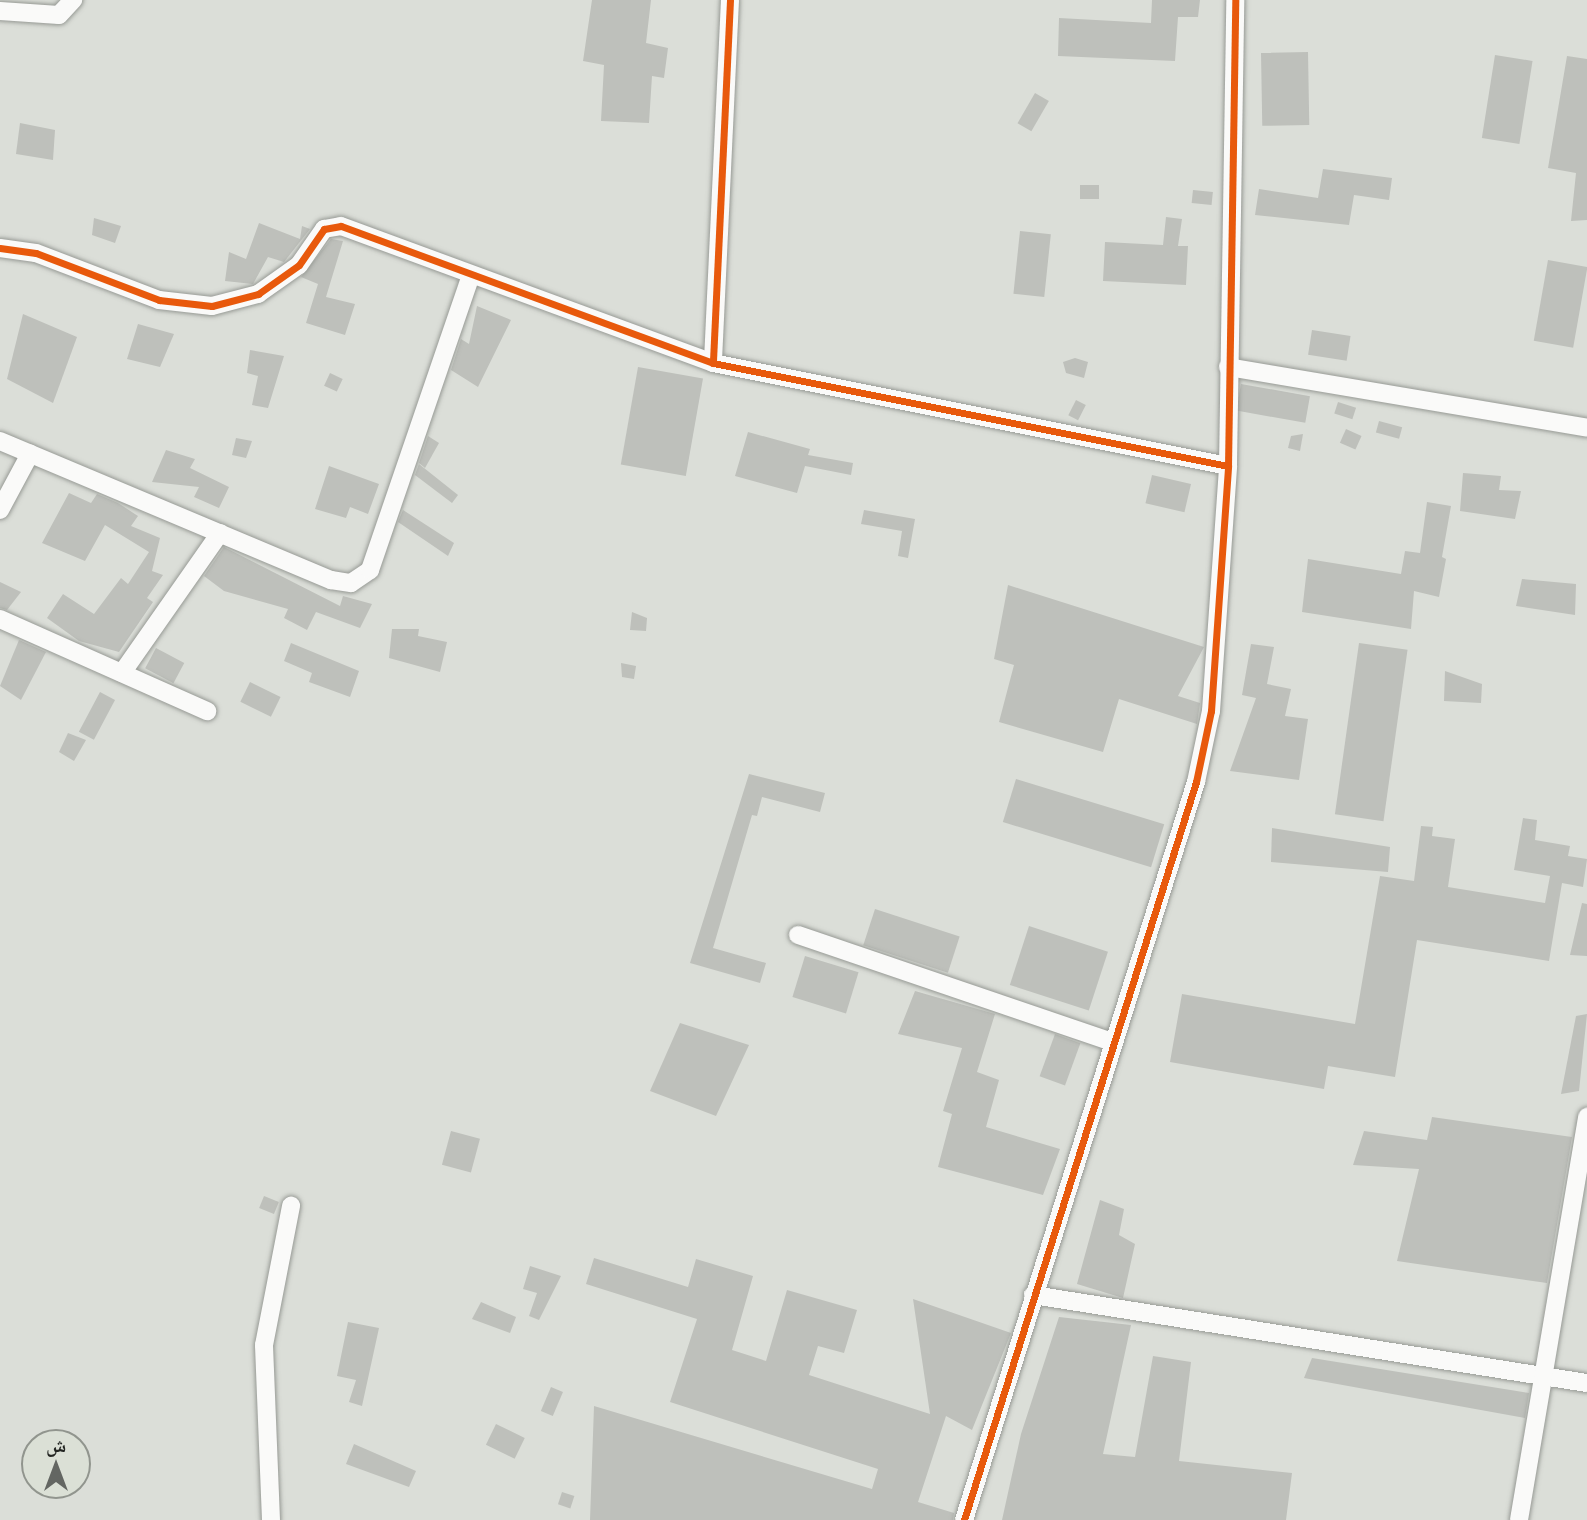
<!DOCTYPE html>
<html>
<head>
<meta charset="utf-8">
<style>
  body { margin:0 }
  #map { position:relative; width:1587px; height:1520px; overflow:hidden; background:#dbded8; font-family:"PT Sans Narrow","Noto Naskh Arabic",sans-serif }
  div>[style] { position:absolute }
  .building>* { inset:0; background:#bec0bb; transform-origin:0 0 }
  .roads { filter:drop-shadow(0 0 2px #979a95) drop-shadow(0 0 2px #979a95) }
  .minor>* { height:18px; margin:-9px; padding:0 9px; transform-origin:9px; border-radius:9px; background:#fafaf9 }
  .cycleway>* { height:7px; margin:-3.5px; padding:0 3.5px; transform-origin:3.5px; border-radius:3.5px; background:#e8590c }
  span { translate:-50% -50%; white-space:nowrap; text-align:center; line-height:1.15; -webkit-text-stroke:6px #dbe0d6; paint-order:stroke }
  .north { position:absolute; left:21px; top:1429px; width:70px; height:70px; box-sizing:border-box; background:#dbe0d6; border:2px solid #91958e; border-radius:50%; rotate:0deg; font-size:19px; font-weight:700; line-height:28px; text-align:center; color:#232522 }
  .north::after { content:''; display:block; margin:auto; width:24px; height:32px; background:#636662; clip-path:polygon(50% 0,100% 100%,50% 72%,0 100%) }
</style>
</head>
<body>
<div id="map">
  <div class="building">
    <i style="clip-path:polygon(592px 0,651px 0,646px 43px,668px 48px,664px 78px,652px 76px,649px 123px,601px 121px,604px 65px,583px 61px)"></i>
    <i style="clip-path:polygon(1152px 0,1200px 0,1198px 17px,1178px 17px,1175px 61px,1058px 56px,1059px 18px,1151px 23px)"></i>
    <i style="left:1308px;top:52px;width:73px;height:47px;rotate:89deg"></i>
    <i style="left:1495px;top:55px;width:38px;height:84px;rotate:9deg"></i>
    <i style="clip-path:polygon(1567px 56px,1587px 59px,1587px 220px,1571px 221px,1576px 173px,1548px 168px)"></i>
    <i style="left:1035px;top:93px;width:16px;height:35px;rotate:30deg"></i>
    <i style="clip-path:polygon(20px 123px,55px 130px,53px 160px,16px 154px)"></i>
    <i style="clip-path:polygon(1323px 169px,1392px 178px,1389px 200px,1354px 195px,1349px 225px,1255px 215px,1259px 189px,1318px 198px)"></i>
    <i style="left:1080px;top:185px;width:19px;height:14px"></i>
    <i style="left:1193px;top:190px;width:20px;height:13px;rotate:6deg"></i>
    <i style="clip-path:polygon(1166px 217px,1182px 219px,1178px 246px,1188px 246px,1186px 285px,1103px 281px,1105px 242px,1163px 245px)"></i>
    <i style="clip-path:polygon(94px 218px,121px 226px,115px 243px,92px 235px)"></i>
    <i style="clip-path:polygon(259px 223px,300px 239px,302px 226px,310px 229px,284px 262px,268px 257px,253px 284px,225px 281px,229px 252px,246px 259px)"></i>
    <i style="left:1020px;top:231px;width:31px;height:63px;rotate:6deg"></i>
    <i style="clip-path:polygon(331px 239px,343px 241px,326px 297px,355px 304px,345px 335px,306px 323px,318px 284px,301px 277px)"></i>
    <i style="left:1548px;top:260px;width:40px;height:82px;rotate:10deg"></i>
    <i style="clip-path:polygon(477px 306px,511px 320px,478px 387px,451px 370px,461px 339px,469px 344px)"></i>
    <i style="clip-path:polygon(23px 314px,77px 337px,53px 403px,7px 379px)"></i>
    <i style="clip-path:polygon(138px 324px,174px 334px,160px 367px,127px 359px)"></i>
    <i style="left:1312px;top:330px;width:39px;height:25px;rotate:9deg"></i>
    <i style="clip-path:polygon(250px 350px,284px 356px,268px 408px,252px 405px,258px 376px,247px 373px)"></i>
    <i style="clip-path:polygon(1075px 358px,1088px 362px,1084px 378px,1066px 373px,1063px 362px)"></i>
    <i style="left:638px;top:367px;width:66px;height:99px;rotate:10deg"></i>
    <i style="left:330px;top:373px;width:14px;height:14px;rotate:25deg"></i>
    <i style="left:1241px;top:384px;width:70px;height:27px;rotate:10deg"></i>
    <i style="left:1076px;top:400px;width:11px;height:17px;rotate:27deg"></i>
    <i style="left:1338px;top:402px;width:19px;height:12px;rotate:18deg"></i>
    <i style="left:1379px;top:421px;width:24px;height:12px;rotate:15deg"></i>
    <i style="left:1346px;top:429px;width:17px;height:15px;rotate:24deg"></i>
    <i style="clip-path:polygon(748px 432px,810px 449px,808px 455px,853px 463px,851px 475px,805px 466px,797px 493px,735px 476px)"></i>
    <i style="clip-path:polygon(1303px 434px,1300px 451px,1288px 448px,1291px 436px)"></i>
    <i style="clip-path:polygon(428px 436px,439px 443px,425px 468px,419px 463px)"></i>
    <i style="clip-path:polygon(236px 438px,252px 441px,246px 458px,232px 455px)"></i>
    <i style="clip-path:polygon(166px 450px,195px 459px,190px 468px,229px 487px,219px 508px,194px 497px,199px 487px,152px 482px)"></i>
    <i style="clip-path:polygon(419px 464px,458px 495px,452px 503px,415px 475px)"></i>
    <i style="clip-path:polygon(329px 466px,379px 484px,368px 514px,350px 507px,346px 518px,315px 509px)"></i>
    <i style="clip-path:polygon(1463px 473px,1501px 476px,1499px 490px,1521px 491px,1515px 519px,1460px 511px)"></i>
    <i style="left:1152px;top:475px;width:40px;height:29px;rotate:13deg"></i>
    <i style="clip-path:polygon(69px 493px,91px 503px,97px 494px,118px 503px,138px 516px,131px 526px,160px 538px,152px 571px,163px 575px,147px 598px,153px 602px,119px 652px,79px 641px,47px 618px,63px 594px,94px 614px,121px 578px,128px 584px,149px 552px,105px 525px,85px 561px,42px 543px)"></i>
    <i style="clip-path:polygon(1427px 502px,1451px 506px,1442px 557px,1446px 559px,1439px 597px,1414px 591px,1411px 629px,1302px 612px,1308px 559px,1401px 574px,1405px 551px,1420px 553px)"></i>
    <i style="clip-path:polygon(403px 510px,454px 543px,448px 556px,398px 522px)"></i>
    <i style="clip-path:polygon(864px 510px,915px 519px,908px 558px,898px 556px,902px 531px,861px 524px)"></i>
    <i style="clip-path:polygon(224px 547px,340px 606px,343px 596px,372px 604px,360px 628px,316px 612px,307px 630px,284px 618px,288px 609px,224px 591px,204px 576px)"></i>
    <i style="clip-path:polygon(1522px 579px,1576px 584px,1575px 615px,1516px 606px)"></i>
    <i style="clip-path:polygon(0 582px,21px 592px,7px 610px,0 608px)"></i>
    <i style="clip-path:polygon(1008px 585px,1204px 647px,1178px 696px,1200px 703px,1197px 724px,1119px 699px,1103px 752px,999px 722px,1014px 665px,994px 659px)"></i>
    <i style="clip-path:polygon(632px 612px,647px 618px,646px 631px,630px 630px)"></i>
    <i style="clip-path:polygon(392px 629px,419px 629px,418px 636px,447px 642px,440px 672px,389px 658px)"></i>
    <i style="clip-path:polygon(19px 640px,46px 652px,21px 700px,0 686px)"></i>
    <i style="clip-path:polygon(291px 643px,359px 671px,350px 697px,309px 682px,312px 673px,284px 661px)"></i>
    <i style="left:1359px;top:643px;width:49px;height:173px;rotate:8deg"></i>
    <i style="clip-path:polygon(1251px 644px,1274px 647px,1267px 684px,1291px 689px,1285px 716px,1308px 719px,1299px 780px,1230px 771px,1256px 698px,1242px 695px)"></i>
    <i style="left:156px;top:648px;width:32px;height:23px;rotate:28deg"></i>
    <i style="clip-path:polygon(621px 663px,636px 666px,634px 679px,622px 677px)"></i>
    <i style="clip-path:polygon(1445px 671px,1482px 684px,1481px 703px,1444px 701px)"></i>
    <i style="left:250px;top:682px;width:34px;height:22px;rotate:26deg"></i>
    <i style="left:100px;top:692px;width:17px;height:45px;rotate:28deg"></i>
    <i style="clip-path:polygon(68px 733px,86px 740px,74px 761px,59px 752px)"></i>
    <i style="clip-path:polygon(749px 774px,825px 793px,820px 812px,762px 797px,757px 816px,752px 815px,713px 948px,766px 963px,760px 983px,690px 963px)"></i>
    <i style="left:1016px;top:779px;width:155px;height:45px;rotate:17deg"></i>
    <i style="clip-path:polygon(1523px 818px,1537px 820px,1535px 840px,1570px 846px,1568px 856px,1587px 859px,1583px 887px,1562px 883px,1549px 961px,1417px 940px,1395px 1077px,1328px 1066px,1324px 1089px,1170px 1062px,1182px 994px,1355px 1024px,1380px 876px,1414px 881px,1421px 826px,1433px 827px,1432px 836px,1455px 839px,1448px 887px,1545px 903px,1550px 876px,1514px 870px)"></i>
    <i style="clip-path:polygon(1272px 828px,1390px 847px,1388px 872px,1271px 862px)"></i>
    <i style="clip-path:polygon(1582px 903px,1587px 904px,1587px 956px,1570px 955px)"></i>
    <i style="left:875px;top:909px;width:89px;height:38px;rotate:18deg"></i>
    <i style="left:1029px;top:926px;width:83px;height:62px;rotate:18deg"></i>
    <i style="left:805px;top:956px;width:56px;height:43px;rotate:17deg"></i>
    <i style="clip-path:polygon(915px 991px,995px 1014px,977px 1072px,999px 1080px,986px 1127px,1060px 1149px,1043px 1195px,938px 1167px,952px 1114px,943px 1111px,962px 1048px,898px 1034px)"></i>
    <i style="clip-path:polygon(1587px 1014px,1579px 1091px,1561px 1094px,1576px 1016px)"></i>
    <i style="clip-path:polygon(680px 1023px,749px 1045px,716px 1116px,650px 1091px)"></i>
    <i style="left:1055px;top:1034px;width:27px;height:45px;rotate:20deg"></i>
    <i style="clip-path:polygon(1432px 1117px,1572px 1137px,1547px 1283px,1397px 1261px,1419px 1169px,1353px 1165px,1364px 1131px,1427px 1140px)"></i>
    <i style="left:451px;top:1131px;width:30px;height:35px;rotate:15deg"></i>
    <i style="left:264px;top:1196px;width:16px;height:13px;rotate:22deg"></i>
    <i style="clip-path:polygon(1100px 1200px,1124px 1209px,1119px 1235px,1135px 1244px,1123px 1298px,1077px 1284px)"></i>
    <i style="clip-path:polygon(594px 1258px,688px 1287px,696px 1259px,753px 1276px,732px 1350px,766px 1361px,787px 1290px,857px 1310px,844px 1353px,818px 1346px,809px 1375px,930px 1414px,913px 1299px,1011px 1333px,972px 1430px,946px 1416px,918px 1502px,954px 1513px,953px 1520px,590px 1520px,594px 1406px,872px 1489px,878px 1469px,670px 1402px,697px 1319px,586px 1284px)"></i>
    <i style="clip-path:polygon(530px 1266px,561px 1276px,539px 1320px,529px 1316px,537px 1293px,523px 1289px)"></i>
    <i style="clip-path:polygon(481px 1302px,516px 1317px,510px 1333px,472px 1319px)"></i>
    <i style="clip-path:polygon(1059px 1317px,1131px 1325px,1103px 1454px,1135px 1457px,1153px 1356px,1191px 1362px,1179px 1461px,1292px 1473px,1286px 1520px,1002px 1520px,1021px 1434px)"></i>
    <i style="clip-path:polygon(348px 1322px,379px 1328px,362px 1406px,349px 1402px,356px 1380px,337px 1376px)"></i>
    <i style="clip-path:polygon(1312px 1358px,1529px 1393px,1525px 1418px,1304px 1378px)"></i>
    <i style="left:551px;top:1387px;width:13px;height:26px;rotate:23deg"></i>
    <i style="left:496px;top:1424px;width:32px;height:23px;rotate:26deg"></i>
    <i style="clip-path:polygon(354px 1444px,416px 1471px,409px 1487px,346px 1464px)"></i>
    <i style="left:562px;top:1492px;width:13px;height:13px;rotate:18deg"></i>
  </div>
  <div class="roads">
    <div class="minor">
      <i style="left:730px;top:0;width:363px;rotate:92.7deg"></i>
      <i style="left:713px;top:363px;width:525px;rotate:11.31deg"></i>
      <i style="left:0;top:11px;width:59px;rotate:3.9deg"></i>
      <i style="left:59px;top:15px;width:21px;rotate:-47deg"></i>
      <i style="left:0;top:248px;width:36px;rotate:8deg"></i>
      <i style="left:36px;top:253px;width:132px;rotate:20.9deg"></i>
      <i style="left:159px;top:300px;width:53px;rotate:6.5deg"></i>
      <i style="left:212px;top:306px;width:48px;rotate:-14.6deg"></i>
      <i style="left:258px;top:294px;width:50px;rotate:-35.3deg"></i>
      <i style="left:299px;top:265px;width:44px;rotate:-55.2deg"></i>
      <i style="left:324px;top:229px;width:17px;rotate:-10deg"></i>
      <i style="left:341px;top:226px;width:396px;rotate:20.2deg"></i>
      <i style="left:1228px;top:367px;width:364px;rotate:9.6deg"></i>
      <i style="left:0;top:441px;width:359px;rotate:22.8deg"></i>
      <i style="left:331px;top:580px;width:20px;rotate:9deg"></i>
      <i style="left:351px;top:583px;width:23px;rotate:-34deg"></i>
      <i style="left:370px;top:570px;width:312px;rotate:-71.1deg"></i>
      <i style="left:0;top:510px;width:64px;rotate:-61.8deg"></i>
      <i style="left:0;top:619px;width:227px;rotate:24deg"></i>
      <i style="left:122px;top:673px;width:171px;rotate:-55deg"></i>
      <i style="left:798px;top:935px;width:333px;rotate:18.8deg"></i>
      <i style="left:1033px;top:1295px;width:561px;rotate:9.03deg"></i>
      <i style="left:271px;top:1520px;width:175px;rotate:-92.3deg"></i>
      <i style="left:264px;top:1345px;width:142px;rotate:-79deg"></i>
      <i style="left:964px;top:1520px;width:774px;rotate:-72.55deg"></i>
      <i style="left:1196px;top:782px;width:73px;rotate:-78.1deg"></i>
      <i style="left:1211px;top:711px;width:246px;rotate:-86deg"></i>
      <i style="left:1228px;top:466px;width:466px;rotate:-89.1deg"></i>
      <i style="left:1519px;top:1520px;width:409px;rotate:-80.4deg"></i>
    </div>
  </div>
  <div class="cycleway">
    <i style="left:730px;top:0;width:363px;rotate:92.7deg"></i>
    <i style="left:713px;top:363px;width:525px;rotate:11.31deg"></i>
    <i style="left:0;top:248px;width:36px;rotate:8deg"></i>
    <i style="left:36px;top:253px;width:132px;rotate:20.9deg"></i>
    <i style="left:159px;top:300px;width:53px;rotate:6.5deg"></i>
    <i style="left:212px;top:306px;width:48px;rotate:-14.6deg"></i>
    <i style="left:258px;top:294px;width:50px;rotate:-35.3deg"></i>
    <i style="left:299px;top:265px;width:44px;rotate:-55.2deg"></i>
    <i style="left:324px;top:229px;width:17px;rotate:-10deg"></i>
    <i style="left:341px;top:226px;width:396px;rotate:20.2deg"></i>
    <i style="left:964px;top:1520px;width:774px;rotate:-72.55deg"></i>
    <i style="left:1196px;top:782px;width:73px;rotate:-78.1deg"></i>
    <i style="left:1211px;top:711px;width:246px;rotate:-86deg"></i>
    <i style="left:1228px;top:466px;width:466px;rotate:-89.1deg"></i>
  </div>
  <div class="north">ش</div>
</div>
</body>
</html>
